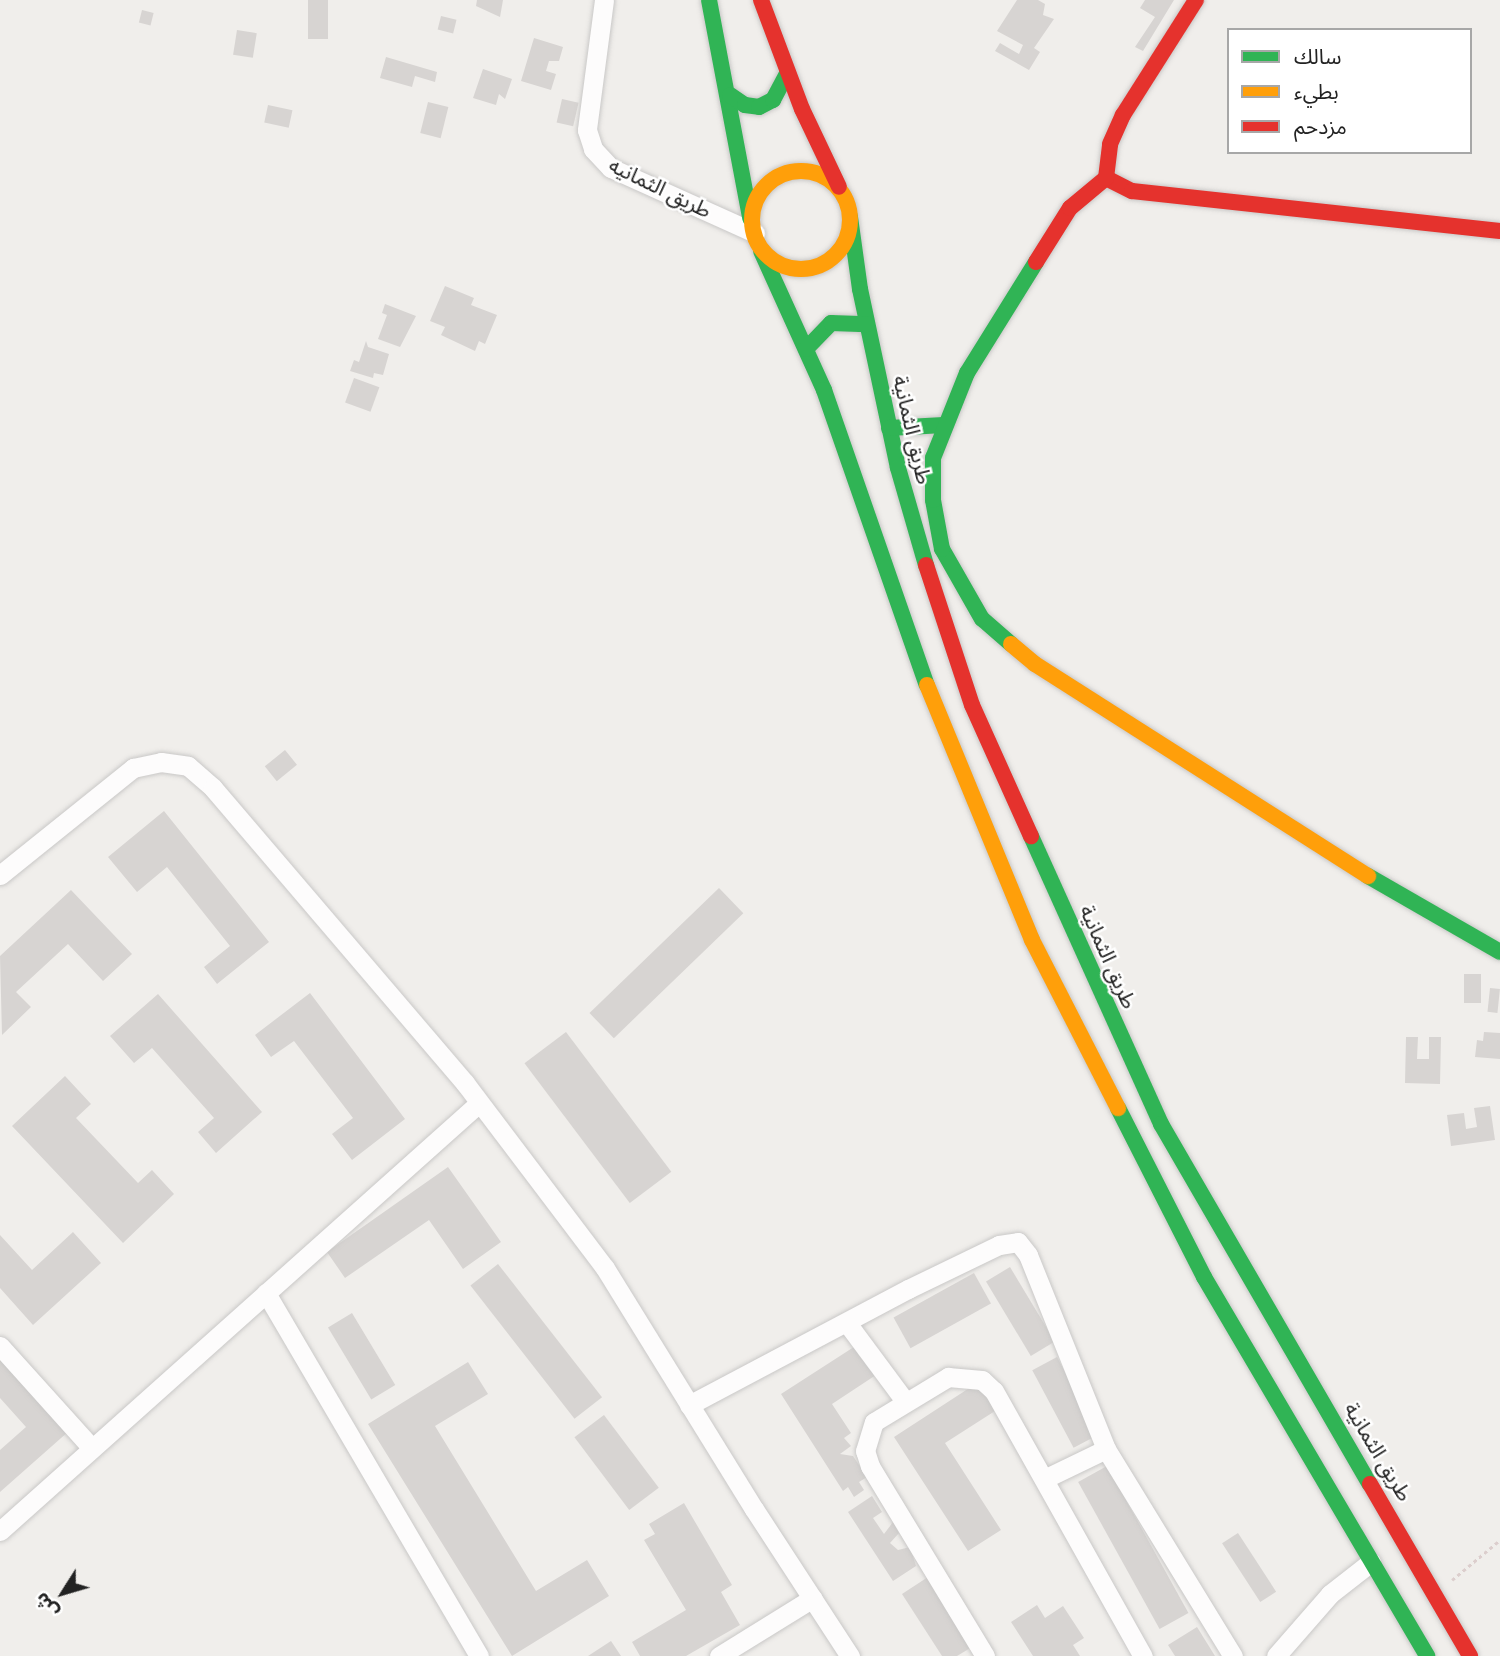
<!DOCTYPE html>
<html>
<head>
<meta charset="utf-8">
<style>
  body { margin:0 }
  #map { position:relative; width:1500px; height:1656px; overflow:hidden; background:#f0eeeb; font-family:Raleway,"Noto Sans Arabic",sans-serif }
  div>[style] { position:absolute }
  .building>* { inset:0; background:#d7d4d2; transform-origin:0 0 }
  .path>* { height:2.5px; margin-top:-1.25px; transform-origin:0; background:repeating-linear-gradient(90deg,#dccecd 0 3.5px,transparent 0 7px) }
  .roads { filter:drop-shadow(0 0 2px #c9c8c7) drop-shadow(0 0 2px #c9c8c7) }
  .street>* { height:19px; margin:-9.5px; padding:0 9.5px; transform-origin:9.5px; border-radius:9.5px; background:#fdfcfc }
  .fast>* { height:16px; margin:-8px; padding:0 8px; transform-origin:8px; border-radius:8px; background:#30b455 }
  .slow>* { height:16px; margin:-8px; padding:0 8px; transform-origin:8px; border-radius:8px; background:#ff9f0a }
  .slow>.ring { margin:-8px; padding:0; box-sizing:content-box; background:none; border:16px solid #ff9f0a; border-radius:50% }
  .jam>* { height:16px; margin:-8px; padding:0 8px; transform-origin:8px; border-radius:8px; background:#e5322d }
  span { translate:-50% -50%; white-space:nowrap; text-align:center; line-height:1.15; -webkit-text-stroke:5px #fff; paint-order:stroke }
  .street-label { font-size:21px; color:#222 }
  .legend { position:absolute; left:1227px; top:28px; width:245px; height:126px; box-sizing:border-box; background:#fff; border:2px solid #a7a7a7; margin:0; padding:9px 12px; list-style:none; font-size:21px; color:#222 }
  .legend li { display:flex; align-items:center; gap:14px; height:35px }
  .legend b { width:35px; border:2px solid #a7a7a7 }
  .north { position:absolute; left:28px; top:1558px; width:70px; height:70px; -webkit-text-stroke:5px #fff; paint-order:stroke; rotate:233deg; font-size:19px; font-weight:700; line-height:28px; text-align:center; color:#222 }
  .north::after { content:''; display:block; margin:auto; width:24px; height:32px; background:#222; clip-path:polygon(50% 0,100% 100%,50% 72%,0 100%) }
</style>
</head>
<body>
<div id="map">
  <div class="building">
    <i style="left:308px;top:0;width:20px;height:39px"></i>
    <i style="clip-path:polygon(477px 0,503px 0,500px 17px,476px 6px)"></i>
    <i style="clip-path:polygon(1017px 0,1038px 0,1045px 4px,1043px 15px,1054px 19px,1034px 48px,1040px 52px,1029px 70px,995px 51px,1000px 43px,1019px 54px,1023px 45px,997px 31px)"></i>
    <i style="clip-path:polygon(1145px 0,1174px 0,1143px 51px,1135px 47px,1155px 17px,1140px 8px)"></i>
    <i style="left:142px;top:10px;width:12px;height:13px;rotate:14deg"></i>
    <i style="left:441px;top:16px;width:16px;height:14px;rotate:14deg"></i>
    <i style="left:237px;top:30px;width:20px;height:25px;rotate:9deg"></i>
    <i style="clip-path:polygon(534px 38px,563px 47px,559px 61px,549px 61px,546px 71px,556px 74px,551px 90px,521px 81px)"></i>
    <i style="clip-path:polygon(386px 57px,437px 72px,435px 82px,415px 76px,412px 87px,380px 78px)"></i>
    <i style="clip-path:polygon(483px 69px,512px 79px,505px 99px,499px 94px,496px 105px,473px 98px)"></i>
    <i style="left:562px;top:99px;width:17px;height:24px;rotate:13deg"></i>
    <i style="left:428px;top:102px;width:21px;height:32px;rotate:14deg"></i>
    <i style="left:268px;top:105px;width:25px;height:18px;rotate:12deg"></i>
    <i style="clip-path:polygon(445px 286px,474px 298px,471px 305px,497px 315px,485px 344px,479px 341px,475px 351px,441px 335px,445px 327px,430px 321px)"></i>
    <i style="clip-path:polygon(385px 304px,416px 316px,400px 347px,378px 339px,387px 315px,382px 313px)"></i>
    <i style="clip-path:polygon(366px 341px,368px 347px,389px 354px,383px 375px,374px 373px,373px 378px,350px 371px,354px 360px,359px 362px)"></i>
    <i style="left:354px;top:378px;width:27px;height:26px;rotate:20deg"></i>
    <i style="left:285px;top:750px;width:19px;height:26px;rotate:51deg"></i>
    <i style="clip-path:polygon(164px 811px,269px 942px,217px 984px,204px 967px,230px 946px,167px 867px,137px 892px,108px 857px)"></i>
    <i style="left:719px;top:888px;width:35px;height:180px;rotate:46deg"></i>
    <i style="clip-path:polygon(71px 890px,132px 954px,103px 981px,68px 944px,16px 992px,31px 1007px,2px 1035px,0 956px)"></i>
    <i style="left:1464px;top:974px;width:17px;height:29px"></i>
    <i style="left:1490px;top:988px;width:10px;height:24px;rotate:6deg"></i>
    <i style="clip-path:polygon(310px 993px,405px 1119px,352px 1160px,332px 1134px,353px 1118px,294px 1041px,271px 1057px,255px 1035px)"></i>
    <i style="clip-path:polygon(158px 994px,262px 1112px,216px 1153px,198px 1132px,214px 1118px,152px 1048px,134px 1063px,110px 1036px)"></i>
    <i style="left:566px;top:1032px;width:175px;height:52px;rotate:53deg"></i>
    <i style="clip-path:polygon(1484px 1032px,1500px 1033px,1500px 1059px,1475px 1057px,1477px 1040px,1483px 1041px)"></i>
    <i style="clip-path:polygon(1406px 1037px,1418px 1037px,1417px 1059px,1429px 1059px,1429px 1037px,1441px 1037px,1440px 1084px,1405px 1083px)"></i>
    <i style="clip-path:polygon(65px 1076px,91px 1104px,76px 1118px,138px 1183px,152px 1170px,174px 1194px,123px 1243px,12px 1126px)"></i>
    <i style="clip-path:polygon(1490px 1106px,1495px 1140px,1451px 1146px,1447px 1115px,1464px 1113px,1466px 1129px,1477px 1127px,1474px 1108px)"></i>
    <i style="clip-path:polygon(448px 1167px,501px 1242px,463px 1269px,429px 1220px,345px 1278px,327px 1252px)"></i>
    <i style="clip-path:polygon(73px 1232px,101px 1263px,33px 1325px,0 1288px,0 1235px,32px 1270px)"></i>
    <i style="left:498px;top:1264px;width:169px;height:35px;rotate:52deg"></i>
    <i style="left:1010px;top:1267px;width:87px;height:28px;rotate:59deg"></i>
    <i style="left:974px;top:1273px;width:35px;height:92px;rotate:61deg"></i>
    <i style="left:352px;top:1313px;width:84px;height:28px;rotate:59deg"></i>
    <i style="clip-path:polygon(857px 1345px,876px 1375px,832px 1404px,851px 1433px,844px 1438px,851px 1446px,840px 1454px,853px 1456px,867px 1477px,859px 1482px,864px 1490px,854px 1497px,848px 1487px,843px 1491px,781px 1394px)"></i>
    <i style="clip-path:polygon(0 1353px,69px 1431px,0 1492px,0 1450px,26px 1427px,0 1398px)"></i>
    <i style="left:1057px;top:1357px;width:88px;height:28px;rotate:62deg"></i>
    <i style="clip-path:polygon(468px 1362px,488px 1394px,435px 1426px,536px 1591px,587px 1560px,609px 1596px,512px 1656px,368px 1424px)"></i>
    <i style="clip-path:polygon(977px 1383px,995px 1411px,945px 1443px,1001px 1530px,968px 1551px,894px 1437px)"></i>
    <i style="left:604px;top:1415px;width:91px;height:37px;rotate:53deg"></i>
    <i style="left:1107px;top:1466px;width:168px;height:33px;rotate:61deg"></i>
    <i style="clip-path:polygon(872px 1496px,882px 1512px,873px 1518px,884px 1534px,893px 1522px,899px 1533px,890px 1543px,898px 1550px,910px 1547px,916px 1566px,893px 1581px,848px 1512px)"></i>
    <i style="clip-path:polygon(684px 1503px,732px 1585px,721px 1592px,740px 1625px,686px 1656px,640px 1656px,632px 1642px,686px 1610px,644px 1540px,655px 1534px,649px 1524px)"></i>
    <i style="left:1238px;top:1533px;width:70px;height:19px;rotate:57deg"></i>
    <i style="clip-path:polygon(928px 1577px,972px 1647px,957px 1656px,942px 1656px,902px 1594px)"></i>
    <i style="clip-path:polygon(1037px 1605px,1045px 1618px,1063px 1606px,1084px 1638px,1073px 1645px,1080px 1656px,1033px 1656px,1011px 1622px)"></i>
    <i style="clip-path:polygon(1197px 1627px,1215px 1656px,1175px 1656px,1168px 1645px)"></i>
    <i style="clip-path:polygon(611px 1641px,621px 1656px,588px 1656px)"></i>
  </div>
  <div class="path">
    <i style="left:1452px;top:1580px;width:62px;rotate:-39.8deg"></i>
  </div>
  <div class="roads">
    <div class="street">
      <i style="left:604px;top:0;width:131px;rotate:97.5deg"></i>
      <i style="left:587px;top:130px;width:20px;rotate:72deg"></i>
      <i style="left:593px;top:149px;width:26px;rotate:47deg"></i>
      <i style="left:611px;top:168px;width:158px;rotate:24.3deg"></i>
      <i style="left:0;top:875px;width:171px;rotate:-38.8deg"></i>
      <i style="left:133px;top:768px;width:29px;rotate:-12deg"></i>
      <i style="left:161px;top:762px;width:27px;rotate:8deg"></i>
      <i style="left:188px;top:766px;width:33px;rotate:41deg"></i>
      <i style="left:213px;top:788px;width:388px;rotate:49.5deg"></i>
      <i style="left:465px;top:1083px;width:232px;rotate:52.9deg"></i>
      <i style="left:605px;top:1268px;width:283px;rotate:58.3deg"></i>
      <i style="left:754px;top:1509px;width:176px;rotate:56.9deg"></i>
      <i style="left:266px;top:1293px;width:421px;rotate:59.6deg"></i>
      <i style="left:847px;top:1323px;width:97px;rotate:53.4deg"></i>
      <i style="left:0;top:1346px;width:137px;rotate:48deg"></i>
      <i style="left:689px;top:1405px;width:248px;rotate:-27.9deg"></i>
      <i style="left:908px;top:1289px;width:101px;rotate:-25.8deg"></i>
      <i style="left:999px;top:1245px;width:19px;rotate:-9deg"></i>
      <i style="left:1018px;top:1242px;width:16px;rotate:52deg"></i>
      <i style="left:1028px;top:1255px;width:209px;rotate:68.1deg"></i>
      <i style="left:1106px;top:1449px;width:243px;rotate:58.5deg"></i>
      <i style="left:1044px;top:1479px;width:69px;rotate:-25.8deg"></i>
      <i style="left:0;top:1531px;width:642px;rotate:-41.78deg"></i>
      <i style="left:719px;top:1656px;width:110px;rotate:-31.7deg"></i>
      <i style="left:985px;top:1656px;width:222px;rotate:-121.2deg"></i>
      <i style="left:870px;top:1466px;width:16px;rotate:-108deg"></i>
      <i style="left:865px;top:1451px;width:30px;rotate:-73deg"></i>
      <i style="left:874px;top:1422px;width:87px;rotate:-31.3deg"></i>
      <i style="left:948px;top:1377px;width:34px;rotate:5deg"></i>
      <i style="left:982px;top:1380px;width:16px;rotate:43deg"></i>
      <i style="left:994px;top:1391px;width:304px;rotate:60.7deg"></i>
      <i style="left:1276px;top:1656px;width:82px;rotate:-48.9deg"></i>
      <i style="left:1330px;top:1594px;width:52px;rotate:-38deg"></i>
    </div>
    <div class="fast">
      <i style="left:709px;top:0;width:222px;rotate:79.3deg"></i>
      <i style="left:730px;top:95px;width:18px;rotate:34deg"></i>
      <i style="left:745px;top:105px;width:14px;rotate:8deg"></i>
      <i style="left:759px;top:107px;width:16px;rotate:-27deg"></i>
      <i style="left:773px;top:100px;width:30px;rotate:-62deg"></i>
      <i style="left:850px;top:217px;width:73px;rotate:82.1deg"></i>
      <i style="left:860px;top:289px;width:183px;rotate:78deg"></i>
      <i style="left:898px;top:468px;width:101px;rotate:73.9deg"></i>
      <i style="left:761px;top:251px;width:153px;rotate:65.6deg"></i>
      <i style="left:824px;top:390px;width:312px;rotate:70.8deg"></i>
      <i style="left:806px;top:349px;width:36px;rotate:-46deg"></i>
      <i style="left:831px;top:323px;width:36px;rotate:2deg"></i>
      <i style="left:889px;top:428px;width:55px;rotate:-3.1deg"></i>
      <i style="left:1011px;top:644px;width:38px;rotate:-139deg"></i>
      <i style="left:982px;top:619px;width:81px;rotate:-119.7deg"></i>
      <i style="left:942px;top:549px;width:50px;rotate:-100.4deg"></i>
      <i style="left:933px;top:500px;width:42px;rotate:-90deg"></i>
      <i style="left:933px;top:458px;width:92px;rotate:-68.2deg"></i>
      <i style="left:967px;top:373px;width:131px;rotate:-58.1deg"></i>
      <i style="left:1031px;top:836px;width:316px;rotate:65.7deg"></i>
      <i style="left:1161px;top:1124px;width:416px;rotate:59.9deg"></i>
      <i style="left:1368px;top:876px;width:152px;rotate:29.9deg"></i>
      <i style="left:1118px;top:1108px;width:190px;rotate:63deg"></i>
      <i style="left:1204px;top:1277px;width:440px;rotate:59.5deg"></i>
    </div>
    <div class="slow">
      <i class="ring" style="left:752px;top:171px;width:82px;height:82px"></i>
      <i style="left:1011px;top:644px;width:31px;rotate:40deg"></i>
      <i style="left:1035px;top:664px;width:395px;rotate:32.5deg"></i>
      <i style="left:927px;top:685px;width:276px;rotate:67.6deg"></i>
      <i style="left:1032px;top:940px;width:189px;rotate:62.9deg"></i>
    </div>
    <div class="jam">
      <i style="left:761px;top:0;width:116px;rotate:69.4deg"></i>
      <i style="left:802px;top:109px;width:86px;rotate:64.6deg"></i>
      <i style="left:1106px;top:178px;width:29px;rotate:27deg"></i>
      <i style="left:1132px;top:191px;width:370px;rotate:6.2deg"></i>
      <i style="left:1036px;top:262px;width:64px;rotate:-57.8deg"></i>
      <i style="left:1070px;top:208px;width:47px;rotate:-39.8deg"></i>
      <i style="left:1106px;top:178px;width:34px;rotate:-83deg"></i>
      <i style="left:1110px;top:144px;width:32px;rotate:-66deg"></i>
      <i style="left:1123px;top:115px;width:136px;rotate:-57.6deg"></i>
      <i style="left:926px;top:565px;width:147px;rotate:71.8deg"></i>
      <i style="left:972px;top:705px;width:144px;rotate:65.8deg"></i>
      <i style="left:1370px;top:1484px;width:199px;rotate:59.8deg"></i>
    </div>
  </div>
  <div class="street-label">
    <span style="left:660px;top:188px;rotate:26deg">طريق الثمانيه</span>
    <span style="left:912px;top:430px;rotate:77deg">طريق الثمانية</span>
    <span style="left:1108px;top:957px;rotate:66deg">طريق الثمانية</span>
    <span style="left:1378px;top:1452px;rotate:59deg">طريق الثمانية</span>
  </div>
  <ul class="legend">
  <li><b style="height:9px;background:#30b455"></b>سالك</li>
  <li><b style="height:9px;background:#ff9f0a"></b>بطيء</li>
  <li><b style="height:9px;background:#e5322d"></b>مزدحم</li>
  </ul>
  <div class="north">ش</div>
</div>
</body>
</html>
